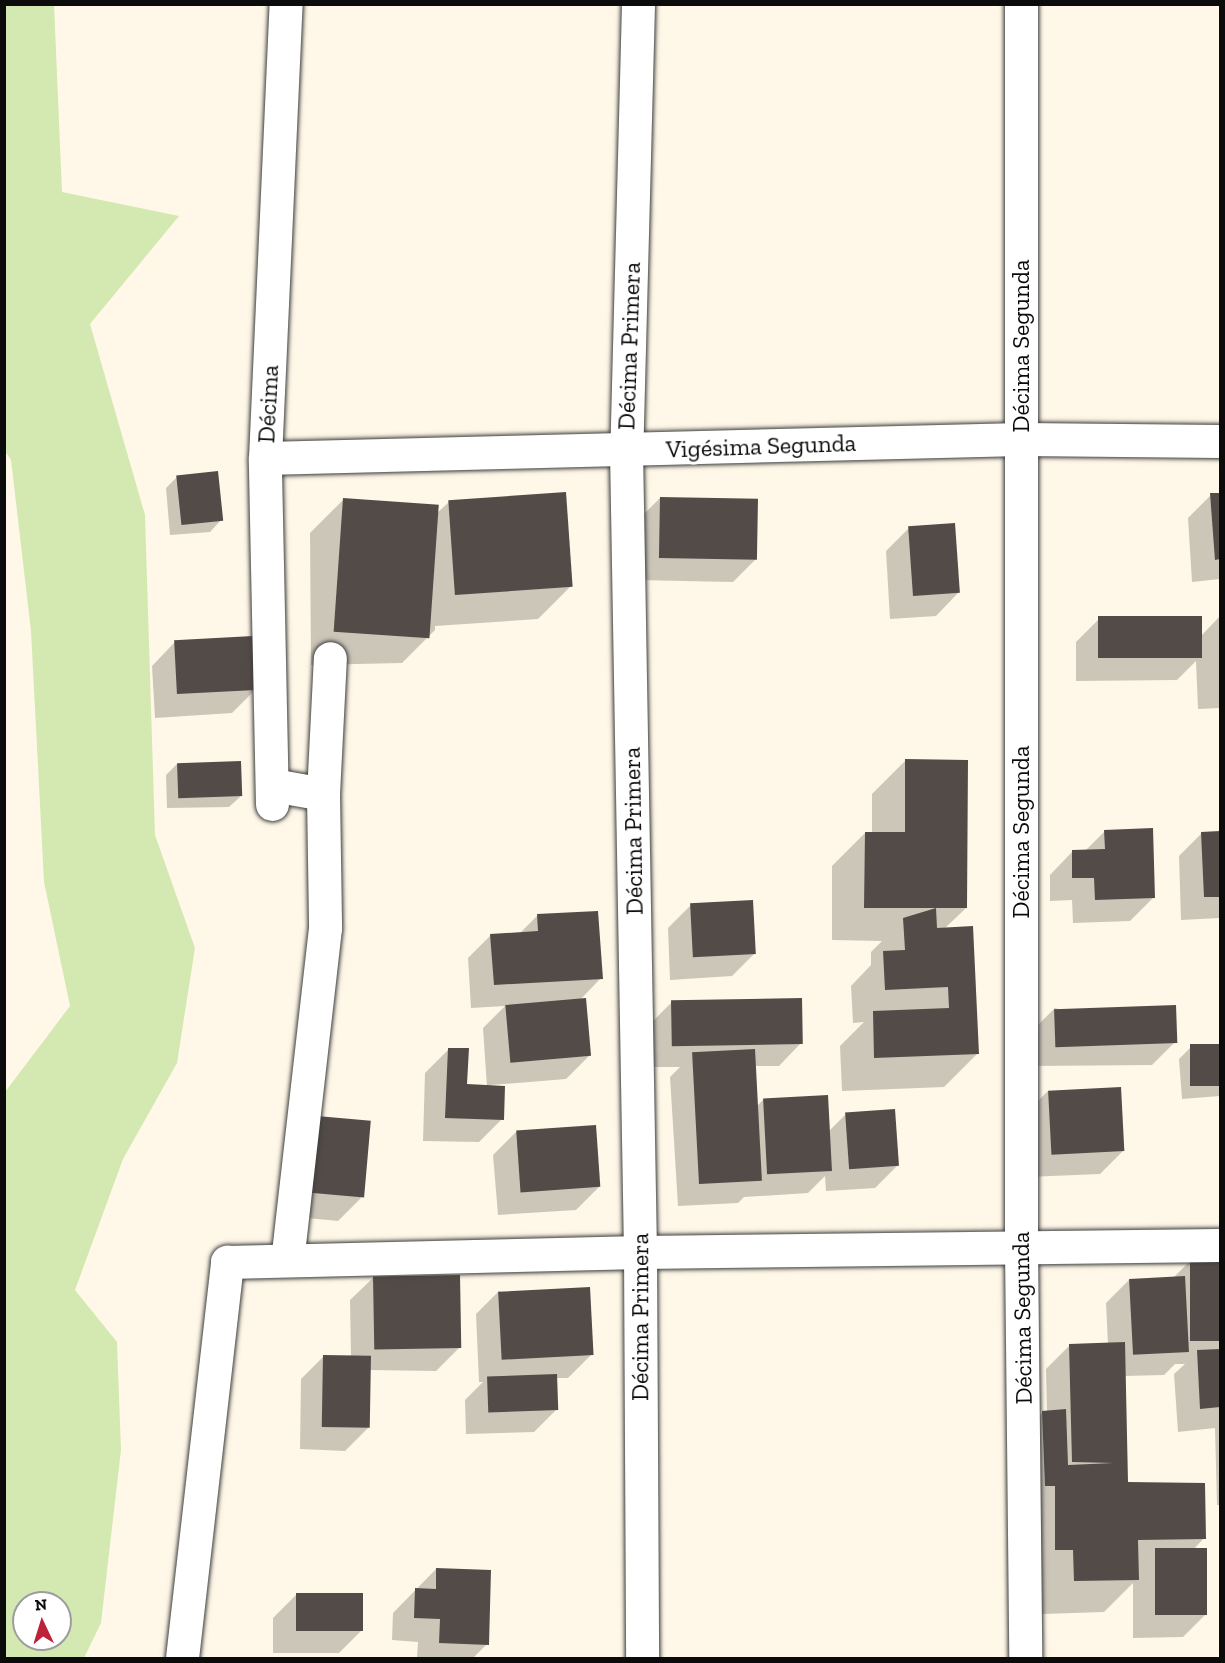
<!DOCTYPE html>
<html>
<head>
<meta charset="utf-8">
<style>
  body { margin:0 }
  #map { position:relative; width:1225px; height:1663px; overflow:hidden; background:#fff8e8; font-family:"Zilla Slab",serif }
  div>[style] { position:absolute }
  .green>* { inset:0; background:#d4e9b2 }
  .shadow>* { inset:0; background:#0003 }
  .building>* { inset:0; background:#534b47; transform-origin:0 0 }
  .roads { filter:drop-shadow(0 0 2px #3e3e3e) drop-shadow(0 0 2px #3e3e3e) }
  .street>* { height:33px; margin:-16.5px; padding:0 16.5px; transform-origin:16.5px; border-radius:16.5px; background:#fff }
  span { translate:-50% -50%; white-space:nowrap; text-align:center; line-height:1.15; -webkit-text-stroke:6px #fff; paint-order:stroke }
  .street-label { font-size:24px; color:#0b0b0b }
  .frame { position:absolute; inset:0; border:6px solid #0b0b0b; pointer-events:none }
  .north { position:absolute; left:12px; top:1591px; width:60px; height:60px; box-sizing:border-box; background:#fff; border:2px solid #9d9d9d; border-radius:50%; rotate:356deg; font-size:16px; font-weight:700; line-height:24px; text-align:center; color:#0b0b0b }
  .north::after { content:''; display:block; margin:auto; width:21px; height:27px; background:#bc2238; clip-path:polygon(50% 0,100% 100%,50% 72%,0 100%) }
</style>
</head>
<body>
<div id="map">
  <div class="green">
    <i style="clip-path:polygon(evenodd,54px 4px,62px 192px,179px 216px,90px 324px,145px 515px,155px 835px,195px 948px,177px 1063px,123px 1159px,75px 1290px,117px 1342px,121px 1450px,101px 1623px,84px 1658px,5px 1658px,5px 1092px,70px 1006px,44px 882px,31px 631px,11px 460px,5px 451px,4px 5px,54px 4px,24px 1603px,60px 1603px,60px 1639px,24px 1639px,24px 1603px)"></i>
  </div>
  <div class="shadow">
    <i style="clip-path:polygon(177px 477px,221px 520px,210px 532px,170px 535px,166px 488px)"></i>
    <i style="clip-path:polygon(1220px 494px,1220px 579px,1192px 582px,1188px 518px,1211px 495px)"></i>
    <i style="clip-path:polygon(660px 498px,756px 559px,733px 582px,636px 580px,637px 521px)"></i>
    <i style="clip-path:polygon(343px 500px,437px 513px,449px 502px,571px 586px,538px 619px,435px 626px,435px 630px,402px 663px,311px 665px,310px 533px)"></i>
    <i style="clip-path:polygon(909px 528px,958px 593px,936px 616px,890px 619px,886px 551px)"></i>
    <i style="clip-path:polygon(1220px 616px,1220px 708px,1198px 709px,1196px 661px,1177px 680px,1076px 681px,1076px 642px,1099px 619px,1201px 636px)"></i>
    <i style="clip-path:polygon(174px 643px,255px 690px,232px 713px,155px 718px,152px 666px)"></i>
    <i style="clip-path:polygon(905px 761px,966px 908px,944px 929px,977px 1054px,944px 1087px,842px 1091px,840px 1046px,864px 1022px,853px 1023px,851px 986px,871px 965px,871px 952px,882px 941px,832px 940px,832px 866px,865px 833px,872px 833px,872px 794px)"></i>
    <i style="clip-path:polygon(177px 764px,241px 796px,229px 807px,167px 808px,166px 775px)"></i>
    <i style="clip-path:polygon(1105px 831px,1153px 898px,1130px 921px,1073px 923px,1072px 900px,1050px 901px,1050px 875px,1072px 852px,1085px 851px)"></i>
    <i style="clip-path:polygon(1220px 832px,1220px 918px,1181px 920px,1179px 856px,1202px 833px)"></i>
    <i style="clip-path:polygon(691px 905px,755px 953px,732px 976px,670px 980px,668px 928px)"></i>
    <i style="clip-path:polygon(537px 916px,601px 978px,580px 1000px,589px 1056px,566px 1079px,491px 1085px,502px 1119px,479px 1142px,423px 1141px,425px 1073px,448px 1050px,466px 1086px,487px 1087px,483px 1028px,505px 1006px,471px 1008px,468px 958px,491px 935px,520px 933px)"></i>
    <i style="clip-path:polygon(672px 1002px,801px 1043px,779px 1066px,755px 1066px,757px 1106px,763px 1100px,829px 1131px,846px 1114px,898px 1165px,875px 1188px,826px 1191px,825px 1176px,808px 1193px,744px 1197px,738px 1203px,678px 1206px,670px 1077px,680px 1067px,650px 1067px,649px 1025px)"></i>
    <i style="clip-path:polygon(1055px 1008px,1175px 1042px,1152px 1065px,1032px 1066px,1032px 1031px)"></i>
    <i style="clip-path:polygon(1220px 1046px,1220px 1096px,1182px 1099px,1179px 1059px,1190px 1048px)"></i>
    <i style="clip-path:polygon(1048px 1091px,1123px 1151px,1100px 1174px,1027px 1177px,1025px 1114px)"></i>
    <i style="clip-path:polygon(516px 1132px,599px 1187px,576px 1210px,498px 1215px,493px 1155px)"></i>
    <i style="clip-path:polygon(295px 1141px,361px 1198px,338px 1221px,288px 1216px)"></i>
    <i style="clip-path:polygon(1220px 1259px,1220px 1505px,1217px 1505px,1215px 1428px,1178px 1432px,1174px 1374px,1185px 1364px,1175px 1364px,1164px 1375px,1124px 1376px,1126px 1483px,1204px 1538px,1194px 1549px,1206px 1614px,1183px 1637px,1133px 1638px,1133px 1583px,1104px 1612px,1042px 1614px,1041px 1582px,1023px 1582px,1020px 1435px,1043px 1412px,1047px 1412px,1046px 1369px,1069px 1346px,1108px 1344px,1106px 1303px,1129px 1280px,1173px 1278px,1191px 1260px)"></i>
    <i style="clip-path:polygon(373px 1278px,459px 1348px,436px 1371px,369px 1370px,368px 1428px,345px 1451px,300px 1449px,301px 1379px,324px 1356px,351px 1357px,350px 1300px)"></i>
    <i style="clip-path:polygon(499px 1291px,591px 1355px,568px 1378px,556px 1378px,557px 1409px,534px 1432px,466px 1434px,465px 1400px,483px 1382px,479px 1382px,476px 1314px)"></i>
    <i style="clip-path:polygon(436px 1569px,487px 1644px,473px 1658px,417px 1658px,418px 1642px,392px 1640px,393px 1613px)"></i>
    <i style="clip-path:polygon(296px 1595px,362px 1630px,339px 1653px,273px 1653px,273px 1618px)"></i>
  </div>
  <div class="building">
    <i style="left:218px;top:471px;width:50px;height:42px;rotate:84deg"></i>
    <i style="left:566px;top:492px;width:95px;height:118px;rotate:86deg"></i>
    <i style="clip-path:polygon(1210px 493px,1220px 493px,1220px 559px,1215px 560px)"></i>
    <i style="left:660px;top:497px;width:98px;height:61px;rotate:1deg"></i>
    <i style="left:343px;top:498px;width:96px;height:134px;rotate:4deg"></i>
    <i style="left:955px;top:523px;width:70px;height:47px;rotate:86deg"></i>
    <i style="left:1202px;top:616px;width:42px;height:104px;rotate:90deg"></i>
    <i style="left:253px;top:636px;width:54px;height:79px;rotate:87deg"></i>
    <i style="clip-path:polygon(905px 759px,968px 760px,967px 908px,936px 908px,937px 928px,973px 926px,979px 1054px,874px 1058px,873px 1011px,949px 1008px,948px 987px,885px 990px,883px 951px,905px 950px,903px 918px,936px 908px,864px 908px,865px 832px,905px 832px)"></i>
    <i style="left:241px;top:761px;width:35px;height:64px;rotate:88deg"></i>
    <i style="clip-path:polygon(1153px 828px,1155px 898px,1095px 900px,1094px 878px,1072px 878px,1072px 850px,1105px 849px,1104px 830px)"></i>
    <i style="clip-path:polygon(1220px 831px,1220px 897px,1204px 897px,1201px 832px)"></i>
    <i style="left:753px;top:900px;width:54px;height:63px;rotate:87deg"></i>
    <i style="clip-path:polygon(598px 911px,603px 979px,494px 985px,490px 934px,538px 931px,537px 914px)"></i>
    <i style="left:586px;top:998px;width:58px;height:81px;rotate:85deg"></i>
    <i style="left:802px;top:998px;width:46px;height:131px;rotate:89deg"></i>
    <i style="left:1176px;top:1005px;width:38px;height:122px;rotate:88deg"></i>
    <i style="left:1220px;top:1044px;width:42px;height:30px;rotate:90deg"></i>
    <i style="clip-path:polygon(448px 1048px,469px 1048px,467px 1084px,505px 1086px,504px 1120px,445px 1118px)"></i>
    <i style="left:755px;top:1049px;width:132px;height:63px;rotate:87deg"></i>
    <i style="left:1121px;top:1087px;width:64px;height:73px;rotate:87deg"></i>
    <i style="left:828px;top:1095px;width:76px;height:65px;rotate:87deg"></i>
    <i style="left:895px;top:1109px;width:57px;height:50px;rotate:86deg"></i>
    <i style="left:317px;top:1116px;width:54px;height:77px;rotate:5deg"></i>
    <i style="left:596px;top:1125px;width:62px;height:80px;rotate:86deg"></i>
    <i style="left:1220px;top:1258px;width:83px;height:30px;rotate:90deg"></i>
    <i style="left:460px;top:1275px;width:73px;height:87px;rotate:89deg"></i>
    <i style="left:1185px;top:1276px;width:76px;height:56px;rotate:87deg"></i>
    <i style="left:590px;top:1287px;width:68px;height:92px;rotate:87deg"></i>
    <i style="clip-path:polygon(1125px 1342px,1128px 1482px,1205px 1483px,1206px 1539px,1138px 1540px,1139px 1580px,1074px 1581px,1073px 1550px,1055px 1550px,1055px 1486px,1045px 1486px,1042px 1411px,1066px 1409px,1068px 1465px,1113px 1463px,1072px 1462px,1069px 1344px)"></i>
    <i style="clip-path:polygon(1220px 1349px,1220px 1407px,1200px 1409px,1197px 1350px)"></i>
    <i style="left:323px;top:1355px;width:48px;height:72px;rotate:1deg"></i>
    <i style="left:557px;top:1374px;width:36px;height:70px;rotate:88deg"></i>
    <i style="left:1155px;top:1548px;width:52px;height:67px"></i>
    <i style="clip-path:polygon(436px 1568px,491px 1570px,489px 1645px,439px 1643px,440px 1619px,414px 1618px,415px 1588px,436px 1589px)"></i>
    <i style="left:296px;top:1593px;width:67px;height:38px"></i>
  </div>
  <div class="roads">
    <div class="street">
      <i style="left:638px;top:4px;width:446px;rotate:91.5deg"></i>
      <i style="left:626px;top:450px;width:802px;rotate:89deg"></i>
      <i style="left:640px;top:1252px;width:406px;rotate:89.7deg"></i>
      <i style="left:1021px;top:4px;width:1242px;rotate:90deg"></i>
      <i style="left:1021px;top:1246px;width:412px;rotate:89.4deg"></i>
      <i style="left:265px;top:458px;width:756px;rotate:-1.44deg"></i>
      <i style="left:1021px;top:439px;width:199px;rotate:0.6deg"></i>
      <i style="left:273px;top:785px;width:51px;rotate:10.2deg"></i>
      <i style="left:323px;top:794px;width:134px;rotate:89.1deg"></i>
      <i style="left:325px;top:928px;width:334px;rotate:96.5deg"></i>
      <i style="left:323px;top:794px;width:136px;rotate:-87.1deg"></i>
      <i style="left:272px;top:804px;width:346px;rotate:-91.2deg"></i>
      <i style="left:265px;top:458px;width:454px;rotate:-87.4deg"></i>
      <i style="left:182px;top:1658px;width:399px;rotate:-83.5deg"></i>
      <i style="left:227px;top:1262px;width:413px;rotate:-1.4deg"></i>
      <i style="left:640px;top:1252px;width:580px;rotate:-0.69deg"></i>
    </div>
  </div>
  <div class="street-label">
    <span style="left:629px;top:346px;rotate:-88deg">Décima Primera</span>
    <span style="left:1021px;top:346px;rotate:-90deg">Décima Segunda</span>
    <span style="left:268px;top:404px;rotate:-87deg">Décima</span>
    <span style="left:761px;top:446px;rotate:-2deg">Vigésima Segunda</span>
    <span style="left:633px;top:831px;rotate:-91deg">Décima Primera</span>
    <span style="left:1021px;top:832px;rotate:-90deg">Décima Segunda</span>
    <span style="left:640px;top:1317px;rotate:-90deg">Décima Primera</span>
    <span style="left:1022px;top:1318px;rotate:-91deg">Décima Segunda</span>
  </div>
  <div class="frame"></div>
  <div class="north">N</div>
</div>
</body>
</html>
